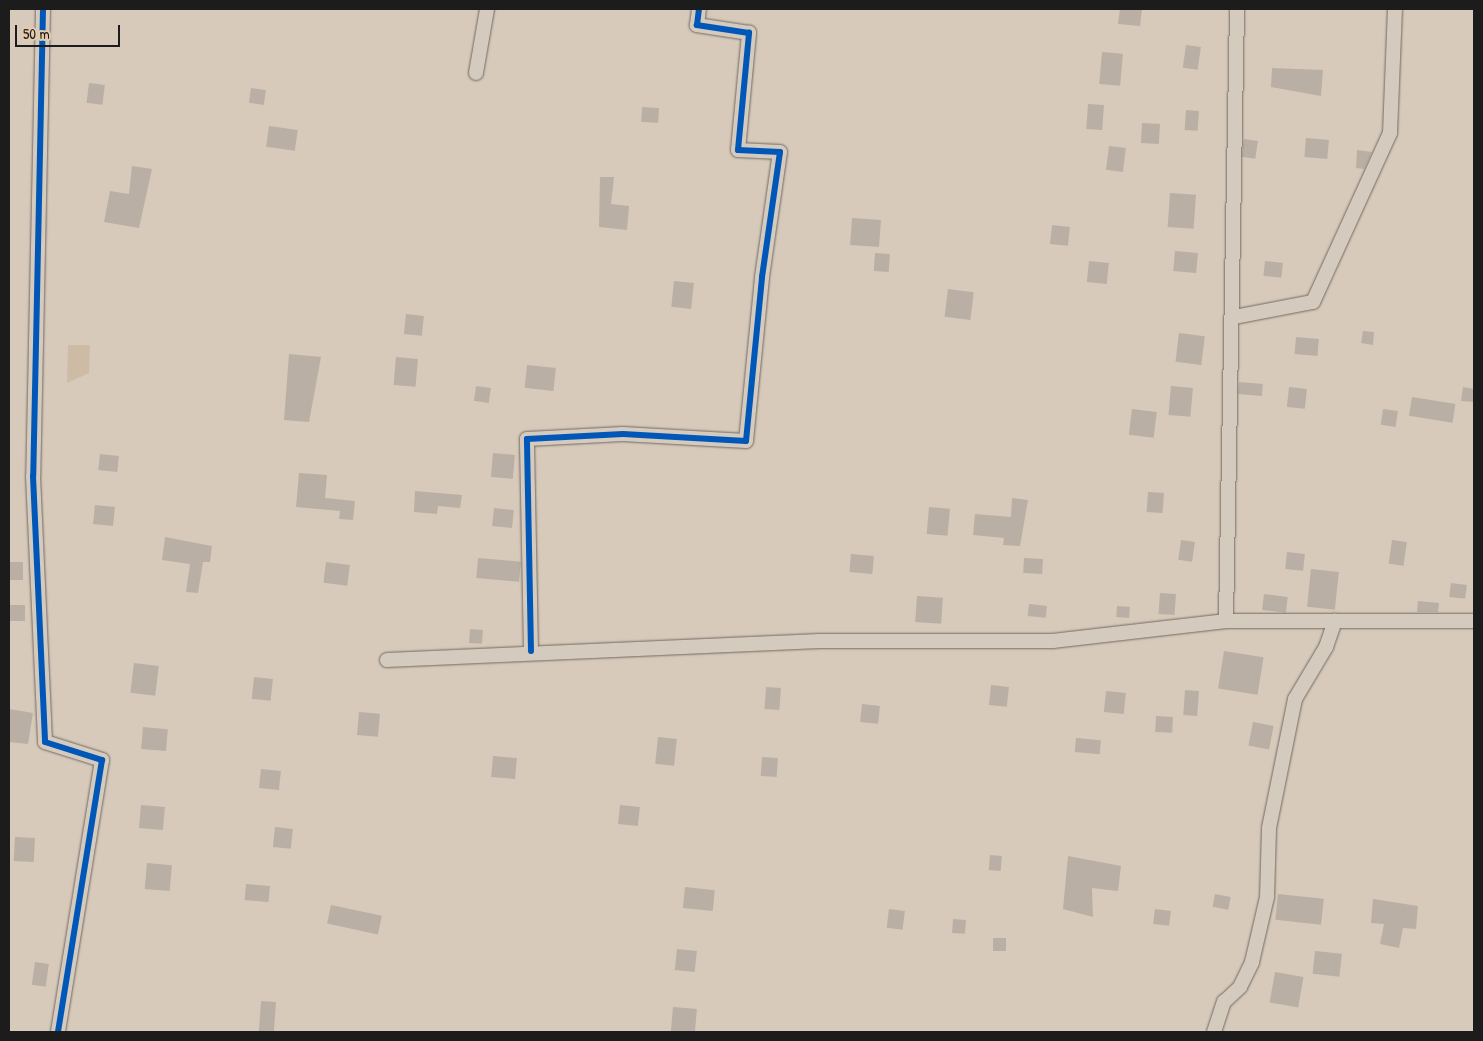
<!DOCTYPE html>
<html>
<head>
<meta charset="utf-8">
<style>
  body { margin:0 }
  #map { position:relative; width:1483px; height:1041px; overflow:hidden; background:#d8caba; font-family:"Patrick Hand",sans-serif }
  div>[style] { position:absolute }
  .green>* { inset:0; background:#cdbba6 }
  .building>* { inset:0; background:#b9afa4; transform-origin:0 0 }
  .roads { filter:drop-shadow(0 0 1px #716a63) drop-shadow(0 0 1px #716a63) }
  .minor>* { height:14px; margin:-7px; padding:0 7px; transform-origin:7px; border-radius:7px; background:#d4cabe }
  .cycleway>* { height:6px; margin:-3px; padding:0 3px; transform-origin:3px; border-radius:3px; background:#0057b8 }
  span { translate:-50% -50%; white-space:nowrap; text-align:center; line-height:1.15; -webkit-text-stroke:4px #e5cbad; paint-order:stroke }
  .frame { position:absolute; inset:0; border:10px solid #1c1c1c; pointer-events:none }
  .scale { position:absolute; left:15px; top:25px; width:105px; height:22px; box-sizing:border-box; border:2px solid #1c1c1c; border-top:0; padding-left:6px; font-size:15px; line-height:18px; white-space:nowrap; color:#1c1c1c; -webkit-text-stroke:4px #e5cbad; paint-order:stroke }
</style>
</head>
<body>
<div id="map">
  <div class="green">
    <i style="clip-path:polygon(68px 345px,90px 345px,89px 373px,67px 383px)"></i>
  </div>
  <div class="building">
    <i style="clip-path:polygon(1120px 9px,1142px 9px,1140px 26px,1118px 24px)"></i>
    <i style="left:1186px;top:45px;width:15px;height:23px;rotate:8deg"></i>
    <i style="left:1102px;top:52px;width:21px;height:32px;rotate:5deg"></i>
    <i style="clip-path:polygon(1272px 68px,1323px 70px,1321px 96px,1271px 87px)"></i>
    <i style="left:89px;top:83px;width:16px;height:20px;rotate:7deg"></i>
    <i style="left:251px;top:88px;width:15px;height:15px;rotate:8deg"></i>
    <i style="left:1088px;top:104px;width:16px;height:25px;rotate:4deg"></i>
    <i style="left:642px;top:107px;width:17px;height:15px;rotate:3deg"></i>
    <i style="left:1186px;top:110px;width:13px;height:20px;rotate:4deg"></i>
    <i style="left:1142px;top:123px;width:18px;height:20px;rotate:3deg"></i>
    <i style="left:269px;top:126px;width:29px;height:21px;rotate:8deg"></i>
    <i style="left:1306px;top:138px;width:23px;height:19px;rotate:5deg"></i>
    <i style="left:1244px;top:139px;width:14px;height:18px;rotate:8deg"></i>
    <i style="left:1109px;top:146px;width:17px;height:24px;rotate:7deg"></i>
    <i style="clip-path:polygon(1357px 150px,1372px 152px,1364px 169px,1356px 168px)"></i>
    <i style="clip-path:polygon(132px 166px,152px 169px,139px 228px,104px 222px,110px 191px,129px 194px)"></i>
    <i style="clip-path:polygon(600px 177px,614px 177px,611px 204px,629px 206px,627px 230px,599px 227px)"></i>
    <i style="left:1170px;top:193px;width:26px;height:34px;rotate:4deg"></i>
    <i style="left:852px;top:218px;width:29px;height:27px;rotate:4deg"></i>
    <i style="left:1052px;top:225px;width:18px;height:19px;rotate:6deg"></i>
    <i style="left:1175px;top:251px;width:23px;height:20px;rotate:5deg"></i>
    <i style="left:875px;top:253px;width:15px;height:18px;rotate:4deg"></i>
    <i style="left:1089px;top:261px;width:20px;height:21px;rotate:6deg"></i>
    <i style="left:1265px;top:261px;width:18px;height:15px;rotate:6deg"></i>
    <i style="left:674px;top:281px;width:20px;height:26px;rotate:6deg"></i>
    <i style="left:948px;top:289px;width:26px;height:28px;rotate:7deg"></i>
    <i style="left:406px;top:314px;width:18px;height:20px;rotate:6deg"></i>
    <i style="clip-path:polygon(1363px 331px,1374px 332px,1373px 345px,1361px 343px)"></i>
    <i style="left:1179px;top:333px;width:26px;height:29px;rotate:7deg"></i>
    <i style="left:1296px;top:337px;width:23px;height:17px;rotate:5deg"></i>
    <i style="clip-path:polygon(289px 354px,321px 357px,309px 422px,284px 420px)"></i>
    <i style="left:396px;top:357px;width:22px;height:28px;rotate:5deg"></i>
    <i style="left:527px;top:365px;width:29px;height:23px;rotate:6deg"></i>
    <i style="left:1239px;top:382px;width:24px;height:12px;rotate:5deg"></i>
    <i style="left:476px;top:386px;width:15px;height:15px;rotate:8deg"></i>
    <i style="left:1171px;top:386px;width:22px;height:29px;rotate:5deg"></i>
    <i style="left:1289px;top:387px;width:18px;height:20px;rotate:6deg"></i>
    <i style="clip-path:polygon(1463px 387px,1474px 389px,1474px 402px,1461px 401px)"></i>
    <i style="left:1412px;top:397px;width:44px;height:19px;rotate:9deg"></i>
    <i style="left:1132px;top:409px;width:25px;height:26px;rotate:7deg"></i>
    <i style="left:1383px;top:409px;width:15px;height:16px;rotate:8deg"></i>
    <i style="left:493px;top:453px;width:22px;height:24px;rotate:5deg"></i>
    <i style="left:100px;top:454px;width:19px;height:16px;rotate:6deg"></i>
    <i style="clip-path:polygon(299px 473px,327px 475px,325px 498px,355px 501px,353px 520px,339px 519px,340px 511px,296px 507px)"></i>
    <i style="clip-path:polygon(415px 491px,462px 495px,460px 508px,438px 506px,437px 514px,414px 512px)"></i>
    <i style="left:1148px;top:492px;width:16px;height:20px;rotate:4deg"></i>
    <i style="clip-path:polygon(1012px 498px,1028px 500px,1020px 546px,1003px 545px,1004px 538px,973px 535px,975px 514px,1011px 517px)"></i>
    <i style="left:95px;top:505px;width:20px;height:19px;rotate:6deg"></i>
    <i style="left:929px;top:507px;width:21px;height:27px;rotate:5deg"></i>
    <i style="left:494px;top:508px;width:20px;height:18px;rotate:6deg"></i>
    <i style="clip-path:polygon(165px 537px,212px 546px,210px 562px,203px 562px,198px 593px,186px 592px,190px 564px,162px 560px)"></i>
    <i style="left:1181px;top:540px;width:14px;height:20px;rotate:8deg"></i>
    <i style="left:1392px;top:540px;width:15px;height:24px;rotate:8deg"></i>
    <i style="left:1287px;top:552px;width:18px;height:17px;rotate:6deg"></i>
    <i style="left:851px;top:554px;width:23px;height:18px;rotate:5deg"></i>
    <i style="left:478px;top:558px;width:43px;height:20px;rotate:5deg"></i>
    <i style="left:1024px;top:558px;width:19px;height:15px;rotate:3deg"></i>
    <i style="left:9px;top:562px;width:14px;height:18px"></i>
    <i style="left:326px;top:562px;width:24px;height:21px;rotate:7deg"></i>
    <i style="left:1311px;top:569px;width:28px;height:38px;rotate:6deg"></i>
    <i style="left:1451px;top:583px;width:16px;height:14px;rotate:7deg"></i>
    <i style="left:1160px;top:593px;width:16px;height:21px;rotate:4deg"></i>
    <i style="left:1264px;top:594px;width:24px;height:16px;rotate:7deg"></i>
    <i style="left:917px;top:596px;width:26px;height:26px;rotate:4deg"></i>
    <i style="clip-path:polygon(1418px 601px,1439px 603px,1438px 612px,1417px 612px)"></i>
    <i style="left:1029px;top:604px;width:18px;height:12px;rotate:6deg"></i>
    <i style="left:10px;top:605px;width:15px;height:16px"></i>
    <i style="left:1117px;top:606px;width:13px;height:11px;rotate:4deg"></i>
    <i style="left:470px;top:629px;width:13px;height:14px;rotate:4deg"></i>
    <i style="left:1224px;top:651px;width:40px;height:38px;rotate:9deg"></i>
    <i style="left:134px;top:663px;width:25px;height:30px;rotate:7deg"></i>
    <i style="left:254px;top:677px;width:19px;height:22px;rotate:6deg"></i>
    <i style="left:991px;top:685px;width:18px;height:20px;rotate:6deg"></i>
    <i style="left:766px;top:687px;width:15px;height:22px;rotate:4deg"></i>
    <i style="left:1185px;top:690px;width:14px;height:25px;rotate:4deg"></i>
    <i style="left:1106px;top:691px;width:20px;height:21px;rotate:6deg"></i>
    <i style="left:862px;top:704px;width:18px;height:18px;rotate:6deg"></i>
    <i style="clip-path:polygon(9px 709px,33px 713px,28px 744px,9px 742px)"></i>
    <i style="left:359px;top:712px;width:21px;height:23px;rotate:5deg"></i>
    <i style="left:1156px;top:716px;width:17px;height:16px;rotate:3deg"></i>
    <i style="left:1253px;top:722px;width:21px;height:24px;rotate:11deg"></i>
    <i style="left:143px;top:727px;width:25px;height:22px;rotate:5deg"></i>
    <i style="left:658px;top:737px;width:19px;height:27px;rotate:6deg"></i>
    <i style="left:1076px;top:738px;width:25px;height:14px;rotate:5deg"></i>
    <i style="left:493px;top:756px;width:24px;height:21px;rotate:5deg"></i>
    <i style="left:762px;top:757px;width:16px;height:19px;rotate:4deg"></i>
    <i style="left:261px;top:769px;width:20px;height:19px;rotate:6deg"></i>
    <i style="left:141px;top:805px;width:24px;height:23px;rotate:5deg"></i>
    <i style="left:620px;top:805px;width:20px;height:19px;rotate:6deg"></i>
    <i style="left:275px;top:827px;width:18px;height:20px;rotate:6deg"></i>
    <i style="left:15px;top:837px;width:20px;height:24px;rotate:3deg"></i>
    <i style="left:990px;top:855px;width:12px;height:15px;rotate:5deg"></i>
    <i style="clip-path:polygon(1068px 856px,1121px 866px,1118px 891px,1092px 888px,1093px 917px,1063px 909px)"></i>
    <i style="left:147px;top:863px;width:25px;height:26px;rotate:5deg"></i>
    <i style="left:246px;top:884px;width:24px;height:16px;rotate:5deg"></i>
    <i style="left:685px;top:887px;width:30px;height:21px;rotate:6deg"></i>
    <i style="left:1215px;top:894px;width:16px;height:13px;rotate:11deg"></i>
    <i style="left:1278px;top:894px;width:46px;height:26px;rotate:6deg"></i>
    <i style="clip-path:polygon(1373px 899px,1418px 906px,1416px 929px,1403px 928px,1399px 948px,1380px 944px,1384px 924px,1371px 923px)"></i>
    <i style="left:331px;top:905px;width:52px;height:19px;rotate:12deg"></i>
    <i style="left:889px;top:909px;width:16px;height:19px;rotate:7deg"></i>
    <i style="left:1155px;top:909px;width:16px;height:15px;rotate:7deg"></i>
    <i style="left:953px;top:919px;width:13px;height:14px;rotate:4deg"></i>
    <i style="left:993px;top:938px;width:13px;height:13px"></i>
    <i style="left:677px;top:949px;width:20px;height:21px;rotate:6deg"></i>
    <i style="left:1315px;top:951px;width:27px;height:23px;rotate:6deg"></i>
    <i style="left:35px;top:962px;width:14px;height:23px;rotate:8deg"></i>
    <i style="left:1275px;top:972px;width:29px;height:31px;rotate:10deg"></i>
    <i style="left:261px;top:1001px;width:15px;height:31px;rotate:4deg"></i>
    <i style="left:673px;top:1007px;width:24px;height:25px;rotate:5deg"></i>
  </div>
  <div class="roads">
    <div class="minor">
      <i style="left:43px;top:9px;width:467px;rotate:91.2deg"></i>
      <i style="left:33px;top:476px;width:266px;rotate:87.4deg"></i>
      <i style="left:45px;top:742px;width:60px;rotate:17.5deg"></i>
      <i style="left:102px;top:760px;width:276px;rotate:99.2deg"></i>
      <i style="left:1237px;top:9px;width:612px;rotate:91.03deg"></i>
      <i style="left:1226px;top:621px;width:248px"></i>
      <i style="left:476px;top:73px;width:65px;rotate:-80.2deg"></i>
      <i style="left:1234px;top:317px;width:80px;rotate:-10.8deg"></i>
      <i style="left:1313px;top:302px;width:186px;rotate:-65.5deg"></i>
      <i style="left:1390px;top:133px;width:124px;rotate:-87.7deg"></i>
      <i style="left:531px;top:651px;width:212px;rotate:-91.1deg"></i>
      <i style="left:527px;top:439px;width:96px;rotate:-3deg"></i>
      <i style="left:623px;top:434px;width:123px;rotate:3.3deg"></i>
      <i style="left:746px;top:441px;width:165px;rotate:-84.4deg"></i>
      <i style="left:762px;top:277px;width:126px;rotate:-81.8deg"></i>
      <i style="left:780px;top:152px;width:42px;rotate:-177.3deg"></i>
      <i style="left:738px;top:150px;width:118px;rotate:-84.6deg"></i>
      <i style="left:749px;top:33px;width:53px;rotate:-171.3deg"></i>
      <i style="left:697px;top:25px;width:16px;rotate:-83deg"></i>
      <i style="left:387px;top:660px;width:433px;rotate:-2.5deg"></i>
      <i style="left:820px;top:641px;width:233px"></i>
      <i style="left:1053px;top:641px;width:174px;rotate:-6.6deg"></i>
      <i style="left:1214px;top:1032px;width:32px;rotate:-72deg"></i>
      <i style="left:1224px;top:1002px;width:22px;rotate:-43deg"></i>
      <i style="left:1240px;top:987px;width:28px;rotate:-64deg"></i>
      <i style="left:1252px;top:962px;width:67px;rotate:-77deg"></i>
      <i style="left:1267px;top:897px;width:69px;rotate:-88.3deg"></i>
      <i style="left:1269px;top:828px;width:132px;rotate:-78.6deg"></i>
      <i style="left:1295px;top:699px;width:61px;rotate:-59.2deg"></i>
      <i style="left:1326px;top:647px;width:28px;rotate:-71deg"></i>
    </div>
  </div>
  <div class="cycleway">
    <i style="left:43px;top:9px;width:467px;rotate:91.2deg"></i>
    <i style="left:33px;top:476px;width:266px;rotate:87.4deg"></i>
    <i style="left:45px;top:742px;width:60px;rotate:17.5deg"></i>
    <i style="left:102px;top:760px;width:276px;rotate:99.2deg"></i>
    <i style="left:531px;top:651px;width:212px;rotate:-91.1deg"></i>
    <i style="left:527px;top:439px;width:96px;rotate:-3deg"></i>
    <i style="left:623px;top:434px;width:123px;rotate:3.3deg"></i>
    <i style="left:746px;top:441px;width:165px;rotate:-84.4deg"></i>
    <i style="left:762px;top:277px;width:126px;rotate:-81.8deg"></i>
    <i style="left:780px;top:152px;width:42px;rotate:-177.3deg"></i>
    <i style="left:738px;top:150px;width:118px;rotate:-84.6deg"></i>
    <i style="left:749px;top:33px;width:53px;rotate:-171.3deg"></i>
    <i style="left:697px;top:25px;width:16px;rotate:-83deg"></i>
  </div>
  <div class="frame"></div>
  <div class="scale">50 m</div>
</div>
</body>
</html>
